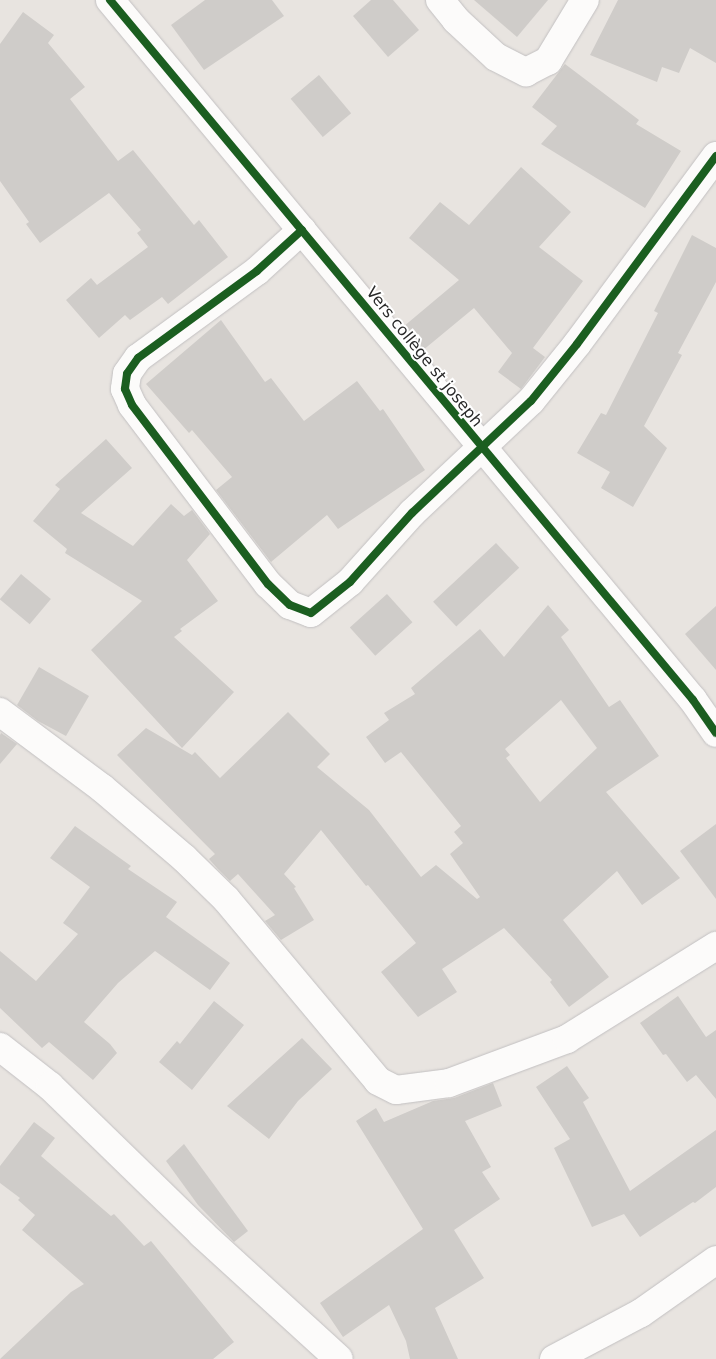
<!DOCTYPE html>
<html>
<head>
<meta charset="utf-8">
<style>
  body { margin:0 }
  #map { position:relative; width:716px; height:1359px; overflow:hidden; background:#e8e4e0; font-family:"DejaVu Sans",sans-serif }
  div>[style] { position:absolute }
  .building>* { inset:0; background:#cfccc9; transform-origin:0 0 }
  .roads { filter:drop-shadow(0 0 1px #c2c0c1) drop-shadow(0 0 1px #c2c0c1) }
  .minor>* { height:28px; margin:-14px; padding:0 14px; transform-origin:14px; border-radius:14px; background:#fcfbfa }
  .cycleway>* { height:8px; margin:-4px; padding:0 4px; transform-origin:4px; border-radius:4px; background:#1b5e20 }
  span { translate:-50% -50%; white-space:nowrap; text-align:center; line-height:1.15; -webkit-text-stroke:4px #fff; paint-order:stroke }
  .street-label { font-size:16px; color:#292929 }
</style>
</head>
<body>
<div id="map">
  <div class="building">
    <i style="clip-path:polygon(205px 0,272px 0,284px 16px,204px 70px,171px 25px)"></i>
    <i style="clip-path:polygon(371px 0,393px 0,419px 30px,388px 57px,353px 16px)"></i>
    <i style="clip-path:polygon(474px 0,548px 0,517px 37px)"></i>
    <i style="clip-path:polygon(618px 0,716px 0,716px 63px,690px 48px,679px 73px,662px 67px,657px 82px,590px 55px)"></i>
    <i style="clip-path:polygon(23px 12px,54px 35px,48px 43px,85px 87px,70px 99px,118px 161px,133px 150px,194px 225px,199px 220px,228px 257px,168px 304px,162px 297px,130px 320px,125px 315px,99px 338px,66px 300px,91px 278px,97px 285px,148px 247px,137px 233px,141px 230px,109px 193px,40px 243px,26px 224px,29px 222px,0 181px,0 44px)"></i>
    <i style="clip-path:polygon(565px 64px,639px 120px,636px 124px,681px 151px,645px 208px,541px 144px,557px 126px,532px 107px)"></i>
    <i style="left:319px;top:75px;width:50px;height:37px;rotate:50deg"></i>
    <i style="clip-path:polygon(521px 167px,571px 212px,539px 247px,583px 281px,533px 348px,545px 357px,521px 389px,498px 372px,512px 353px,474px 308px,422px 351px,403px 327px,459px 280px,409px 238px,440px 202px,469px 225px)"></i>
    <i style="clip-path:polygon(692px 235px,716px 248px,716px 282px,678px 353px,682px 355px,644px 426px,667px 448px,633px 507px,601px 488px,610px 472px,577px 453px,601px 413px,606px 415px,658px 313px,654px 311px)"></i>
    <i style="clip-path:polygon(221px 320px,265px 382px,271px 378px,304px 421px,357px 381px,380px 411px,383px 409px,425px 470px,338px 529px,327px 515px,271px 562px,216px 490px,232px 477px,192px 430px,189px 433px,146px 384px)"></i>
    <i style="clip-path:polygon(106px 439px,132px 468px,81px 513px,133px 546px,171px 504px,184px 516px,192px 510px,210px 534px,187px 560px,218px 601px,180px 629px,182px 631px,174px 637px,234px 692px,182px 748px,91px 650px,142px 601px,65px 553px,67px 549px,33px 521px,60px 489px,55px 485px)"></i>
    <i style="left:496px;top:543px;width:34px;height:86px;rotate:47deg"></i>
    <i style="left:21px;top:574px;width:39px;height:33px;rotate:40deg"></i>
    <i style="left:387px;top:594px;width:38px;height:50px;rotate:48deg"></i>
    <i style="clip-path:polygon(evenodd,548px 605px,569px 630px,561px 637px,609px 707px,620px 700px,659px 756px,606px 792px,680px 878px,642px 905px,617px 871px,563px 920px,609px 977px,569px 1007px,550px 982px,552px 980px,504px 928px,442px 969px,457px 992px,418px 1017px,381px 972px,416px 943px,368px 885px,366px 886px,321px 830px,284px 874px,296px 887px,294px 888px,314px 920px,281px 940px,265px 921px,275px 915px,238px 874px,230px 881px,217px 868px,209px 859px,215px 854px,117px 755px,146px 728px,192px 755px,195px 752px,220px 778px,288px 712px,330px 754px,317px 767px,369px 810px,421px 877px,436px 865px,477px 899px,480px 897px,450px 854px,463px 843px,454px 832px,461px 826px,401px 752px,385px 763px,366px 737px,389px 720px,384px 713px,415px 694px,411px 688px,480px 629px,504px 657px,548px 605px,561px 700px,597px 748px,540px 802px,506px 758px,510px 755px,505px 749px,561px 700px)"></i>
    <i style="clip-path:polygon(716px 606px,716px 670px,685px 634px)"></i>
    <i style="clip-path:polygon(39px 667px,89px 696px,66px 736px,38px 721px,17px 705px)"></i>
    <i style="clip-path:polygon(1px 733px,17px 744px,0 764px,0 735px)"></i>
    <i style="clip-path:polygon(716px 824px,716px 899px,680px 851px)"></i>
    <i style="clip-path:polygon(75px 826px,131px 866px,128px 869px,177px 902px,166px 917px,230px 963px,210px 990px,155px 951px,118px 983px,84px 1022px,110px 1044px,117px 1053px,93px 1080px,49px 1042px,42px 1048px,0 1008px,0 951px,36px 981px,78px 934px,63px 923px,90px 887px,50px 858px)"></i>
    <i style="clip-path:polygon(678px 996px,706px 1037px,716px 1030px,716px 1099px,696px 1075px,687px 1082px,666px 1054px,663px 1055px,640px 1023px)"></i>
    <i style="clip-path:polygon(214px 1001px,244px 1025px,192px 1090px,159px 1062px,177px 1041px,180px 1044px)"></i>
    <i style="clip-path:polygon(302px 1038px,332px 1069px,298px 1101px,269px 1139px,227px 1106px)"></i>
    <i style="clip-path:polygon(567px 1066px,589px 1098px,583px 1102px,630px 1191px,716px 1130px,716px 1187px,695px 1203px,693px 1202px,640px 1237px,624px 1214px,592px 1227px,554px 1148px,570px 1139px,536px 1087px)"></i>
    <i style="clip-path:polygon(493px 1083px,502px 1106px,465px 1121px,491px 1167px,482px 1172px,500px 1199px,454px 1230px,484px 1278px,435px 1308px,458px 1359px,410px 1359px,406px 1341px,389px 1305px,343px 1337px,320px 1303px,423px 1229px,356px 1121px,376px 1108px,384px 1122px,433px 1101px,454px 1098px)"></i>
    <i style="clip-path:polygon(34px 1122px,55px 1138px,41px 1156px,111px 1216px,114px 1214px,144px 1246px,151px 1241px,234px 1342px,213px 1359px,0 1359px,71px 1292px,84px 1284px,22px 1230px,35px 1215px,18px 1200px,20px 1198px,0 1183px,0 1166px)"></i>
    <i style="clip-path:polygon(184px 1144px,248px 1231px,234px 1242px,198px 1205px,166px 1161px)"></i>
  </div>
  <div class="roads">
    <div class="minor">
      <i style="left:110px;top:0;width:911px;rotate:50.21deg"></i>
      <i style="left:693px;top:700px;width:40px;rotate:55.1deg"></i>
      <i style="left:440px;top:0;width:26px;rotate:51deg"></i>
      <i style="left:456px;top:20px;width:54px;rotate:42.8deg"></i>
      <i style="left:496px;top:57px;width:34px;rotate:27deg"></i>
      <i style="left:526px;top:72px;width:25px;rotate:-27deg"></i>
      <i style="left:548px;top:61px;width:71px;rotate:-58.8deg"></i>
      <i style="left:302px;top:230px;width:61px;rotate:137.7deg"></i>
      <i style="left:257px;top:271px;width:147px;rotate:143.8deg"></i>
      <i style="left:138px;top:358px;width:19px;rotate:125deg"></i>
      <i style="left:127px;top:374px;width:15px;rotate:98deg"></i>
      <i style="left:125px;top:389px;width:17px;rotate:66deg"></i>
      <i style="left:132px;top:405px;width:225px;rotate:52.8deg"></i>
      <i style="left:268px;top:584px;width:30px;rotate:44deg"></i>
      <i style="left:290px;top:605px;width:22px;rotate:21deg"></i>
      <i style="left:311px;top:613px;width:50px;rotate:-38.5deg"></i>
      <i style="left:350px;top:582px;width:93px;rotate:-48.1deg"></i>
      <i style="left:412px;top:513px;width:163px;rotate:-43.3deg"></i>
      <i style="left:531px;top:401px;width:73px;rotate:-51.1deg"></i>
      <i style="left:577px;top:344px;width:234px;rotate:-53.5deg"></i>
      <i style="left:0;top:712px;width:127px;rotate:36.7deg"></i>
      <i style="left:102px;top:788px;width:108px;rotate:40.5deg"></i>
      <i style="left:184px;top:858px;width:59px;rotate:44.3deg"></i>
      <i style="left:226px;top:899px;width:237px;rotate:50.1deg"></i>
      <i style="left:378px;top:1081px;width:20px;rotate:27deg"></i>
      <i style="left:396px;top:1090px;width:53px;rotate:-7.5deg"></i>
      <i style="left:449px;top:1083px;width:126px;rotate:-20.4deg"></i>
      <i style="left:567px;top:1039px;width:176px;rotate:-32deg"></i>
      <i style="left:0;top:1047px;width:63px;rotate:38deg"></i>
      <i style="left:50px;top:1086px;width:212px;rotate:44.2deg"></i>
      <i style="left:202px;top:1234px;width:185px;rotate:42.4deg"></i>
      <i style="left:554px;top:1359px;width:98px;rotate:-27.9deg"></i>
      <i style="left:641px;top:1313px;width:92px;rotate:-35.2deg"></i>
    </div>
  </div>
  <div class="cycleway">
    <i style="left:110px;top:0;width:911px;rotate:50.21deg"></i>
    <i style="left:693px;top:700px;width:40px;rotate:55.1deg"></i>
    <i style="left:302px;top:230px;width:61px;rotate:137.7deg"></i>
    <i style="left:257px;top:271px;width:147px;rotate:143.8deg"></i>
    <i style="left:138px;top:358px;width:19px;rotate:125deg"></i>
    <i style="left:127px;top:374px;width:15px;rotate:98deg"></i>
    <i style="left:125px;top:389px;width:17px;rotate:66deg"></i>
    <i style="left:132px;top:405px;width:225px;rotate:52.8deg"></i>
    <i style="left:268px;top:584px;width:30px;rotate:44deg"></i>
    <i style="left:290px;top:605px;width:22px;rotate:21deg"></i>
    <i style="left:311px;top:613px;width:50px;rotate:-38.5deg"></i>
    <i style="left:350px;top:582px;width:93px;rotate:-48.1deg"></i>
    <i style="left:412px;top:513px;width:163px;rotate:-43.3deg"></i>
    <i style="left:531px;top:401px;width:73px;rotate:-51.1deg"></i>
    <i style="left:577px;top:344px;width:234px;rotate:-53.5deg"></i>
  </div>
  <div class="street-label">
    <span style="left:424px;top:357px;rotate:51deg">Vers collège st joseph</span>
  </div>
</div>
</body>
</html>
